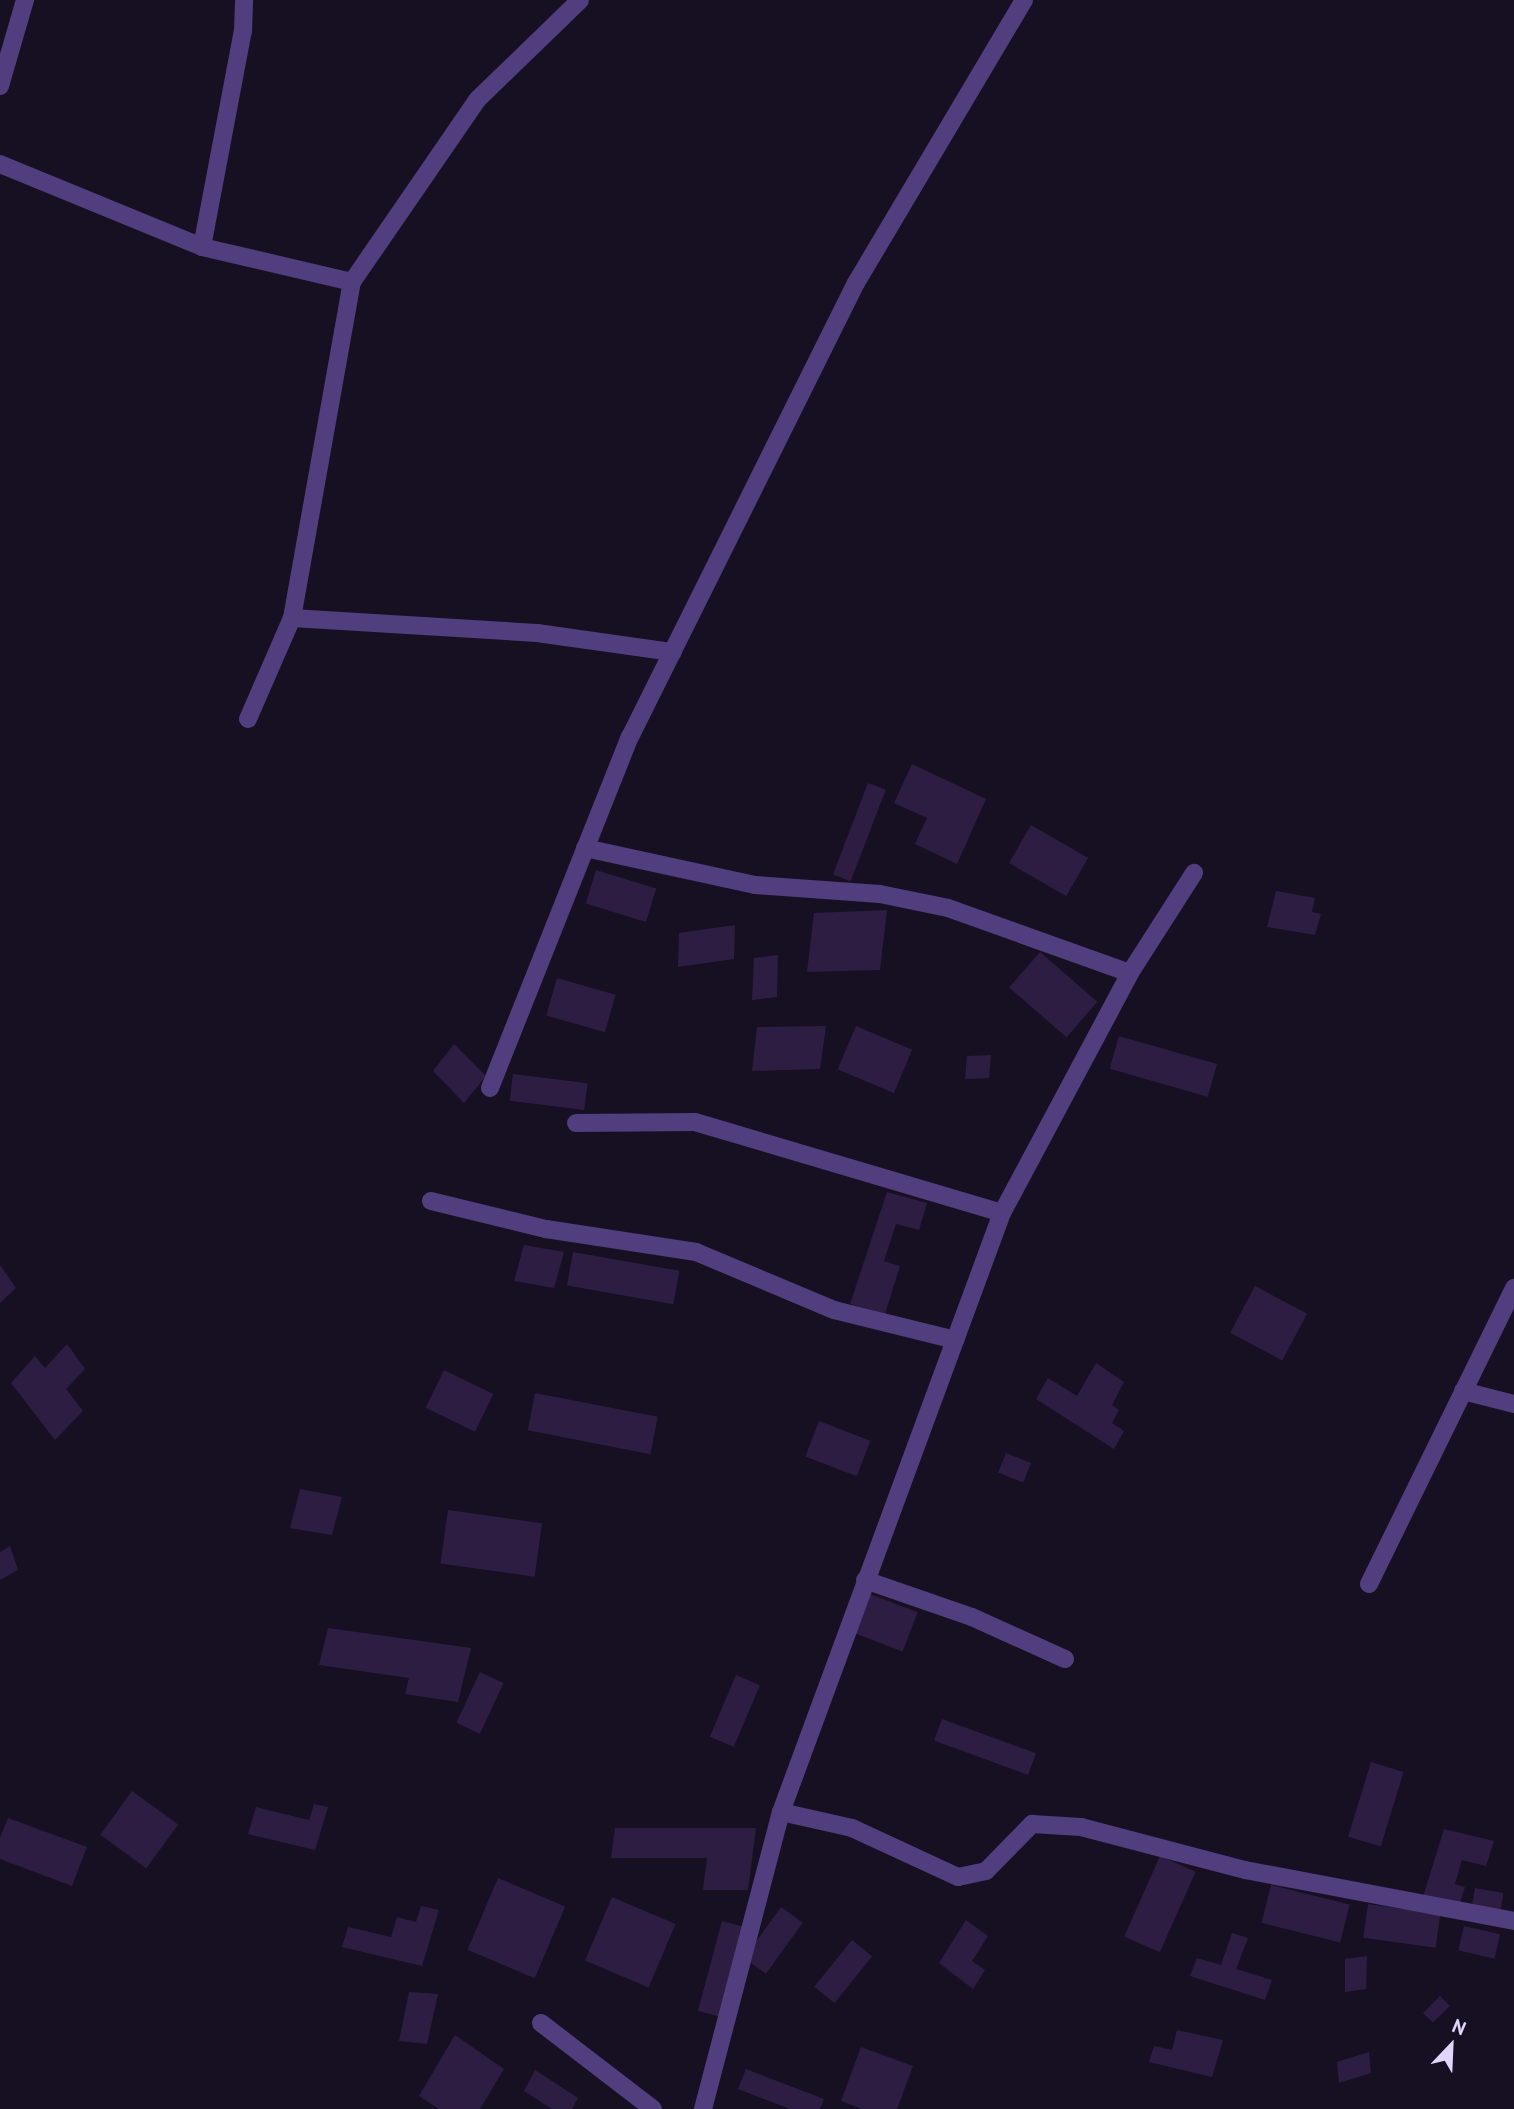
<!DOCTYPE html>
<html>
<head>
<meta charset="utf-8">
<style>
  body { margin:0 }
  #map { position:relative; width:1514px; height:2109px; overflow:hidden; background:#171023; font-family:"PT Sans",sans-serif }
  div>[style] { position:absolute }
  .building>* { inset:0; background:#2d1d42; transform-origin:0 0 }
  .minor>* { height:18px; margin:-9px; padding:0 9px; transform-origin:9px; border-radius:9px; background:#503e7e }
  span { translate:-50% -50%; white-space:nowrap; text-align:center; line-height:1.15; -webkit-text-stroke:5px #171023; paint-order:stroke }
  .north { position:absolute; left:1416px; top:2011px; width:70px; height:70px; -webkit-text-stroke:5px #171023; paint-order:stroke; rotate:23deg; font-size:19px; font-weight:700; line-height:28px; text-align:center; color:#e2d4fc }
  .north::after { content:''; display:block; margin:auto; width:24px; height:32px; background:#e2d4fc; clip-path:polygon(50% 0,100% 100%,50% 72%,0 100%) }
</style>
</head>
<body>
<div id="map">
  <div class="building">
    <i style="clip-path:polygon(912px 764px,986px 799px,957px 864px,915px 844px,927px 818px,894px 803px)"></i>
    <i style="left:868px;top:783px;width:19px;height:98px;rotate:21deg"></i>
    <i style="left:1031px;top:825px;width:66px;height:44px;rotate:30deg"></i>
    <i style="left:596px;top:870px;width:63px;height:35px;rotate:17deg"></i>
    <i style="clip-path:polygon(1276px 891px,1315px 898px,1312px 912px,1321px 914px,1315px 935px,1267px 927px)"></i>
    <i style="clip-path:polygon(887px 910px,880px 970px,807px 972px,814px 913px)"></i>
    <i style="clip-path:polygon(735px 925px,734px 959px,678px 967px,679px 933px)"></i>
    <i style="left:1040px;top:952px;width:76px;height:47px;rotate:41deg"></i>
    <i style="clip-path:polygon(778px 955px,777px 997px,752px 1000px,754px 958px)"></i>
    <i style="left:557px;top:978px;width:61px;height:39px;rotate:16deg"></i>
    <i style="clip-path:polygon(826px 1026px,820px 1069px,752px 1071px,757px 1027px)"></i>
    <i style="left:856px;top:1026px;width:61px;height:47px;rotate:23deg"></i>
    <i style="left:1119px;top:1036px;width:102px;height:34px;rotate:16deg"></i>
    <i style="clip-path:polygon(454px 1044px,486px 1076px,464px 1103px,433px 1071px)"></i>
    <i style="clip-path:polygon(991px 1055px,989px 1078px,965px 1079px,967px 1056px)"></i>
    <i style="left:513px;top:1074px;width:75px;height:27px;rotate:7deg"></i>
    <i style="clip-path:polygon(887px 1192px,927px 1203px,919px 1230px,896px 1224px,884px 1261px,900px 1266px,885px 1314px,850px 1304px)"></i>
    <i style="clip-path:polygon(524px 1245px,564px 1252px,554px 1288px,514px 1281px)"></i>
    <i style="left:573px;top:1252px;width:108px;height:34px;rotate:10deg"></i>
    <i style="clip-path:polygon(0 1265px,16px 1288px,0 1303px)"></i>
    <i style="left:1255px;top:1286px;width:59px;height:53px;rotate:28deg"></i>
    <i style="clip-path:polygon(67px 1344px,85px 1369px,66px 1389px,83px 1411px,55px 1440px,11px 1383px,35px 1356px,45px 1368px)"></i>
    <i style="clip-path:polygon(1096px 1363px,1124px 1382px,1112px 1405px,1119px 1410px,1112px 1423px,1124px 1431px,1114px 1449px,1036px 1399px,1048px 1378px,1077px 1396px)"></i>
    <i style="left:444px;top:1370px;width:55px;height:42px;rotate:26deg"></i>
    <i style="left:535px;top:1393px;width:125px;height:38px;rotate:11deg"></i>
    <i style="left:819px;top:1421px;width:55px;height:38px;rotate:21deg"></i>
    <i style="left:1006px;top:1453px;width:27px;height:21px;rotate:22deg"></i>
    <i style="clip-path:polygon(300px 1489px,342px 1497px,332px 1535px,290px 1528px)"></i>
    <i style="left:448px;top:1510px;width:95px;height:54px;rotate:8deg"></i>
    <i style="clip-path:polygon(10px 1546px,18px 1570px,0 1580px,0 1552px)"></i>
    <i style="left:870px;top:1594px;width:51px;height:42px;rotate:21deg"></i>
    <i style="clip-path:polygon(328px 1628px,471px 1648px,458px 1702px,405px 1694px,409px 1678px,319px 1665px)"></i>
    <i style="left:480px;top:1672px;width:26px;height:56px;rotate:25deg"></i>
    <i style="left:736px;top:1675px;width:26px;height:67px;rotate:23deg"></i>
    <i style="left:942px;top:1719px;width:100px;height:23px;rotate:20deg"></i>
    <i style="left:1371px;top:1762px;width:34px;height:78px;rotate:17deg"></i>
    <i style="left:132px;top:1791px;width:57px;height:54px;rotate:36deg"></i>
    <i style="clip-path:polygon(314px 1804px,328px 1807px,315px 1850px,248px 1834px,256px 1807px,309px 1820px)"></i>
    <i style="clip-path:polygon(8px 1818px,87px 1847px,72px 1886px,0 1859px,0 1838px)"></i>
    <i style="clip-path:polygon(615px 1828px,756px 1828px,748px 1890px,703px 1890px,707px 1858px,611px 1858px)"></i>
    <i style="clip-path:polygon(1444px 1829px,1494px 1841px,1486px 1866px,1462px 1860px,1455px 1884px,1465px 1887px,1459px 1906px,1423px 1897px)"></i>
    <i style="left:1160px;top:1856px;width:39px;height:88px;rotate:24deg"></i>
    <i style="left:498px;top:1878px;width:73px;height:78px;rotate:23deg"></i>
    <i style="left:1271px;top:1885px;width:81px;height:39px;rotate:14deg"></i>
    <i style="left:1475px;top:1888px;width:29px;height:22px;rotate:10deg"></i>
    <i style="left:612px;top:1897px;width:69px;height:69px;rotate:23deg"></i>
    <i style="left:1368px;top:1904px;width:73px;height:34px;rotate:8deg"></i>
    <i style="clip-path:polygon(421px 1906px,439px 1910px,422px 1966px,342px 1947px,348px 1927px,391px 1937px,397px 1917px,416px 1922px)"></i>
    <i style="left:781px;top:1907px;width:27px;height:63px;rotate:36deg"></i>
    <i style="clip-path:polygon(966px 1920px,988px 1936px,972px 1961px,985px 1970px,973px 1989px,939px 1963px)"></i>
    <i style="left:722px;top:1921px;width:24px;height:93px;rotate:15deg"></i>
    <i style="left:1464px;top:1926px;width:37px;height:25px;rotate:13deg"></i>
    <i style="clip-path:polygon(1232px 1933px,1248px 1938px,1236px 1969px,1272px 1980px,1265px 2000px,1190px 1976px,1197px 1958px,1221px 1965px)"></i>
    <i style="left:852px;top:1940px;width:26px;height:60px;rotate:39deg"></i>
    <i style="clip-path:polygon(1367px 1956px,1366px 1989px,1345px 1992px,1345px 1959px)"></i>
    <i style="clip-path:polygon(409px 1992px,438px 1994px,427px 2044px,399px 2041px)"></i>
    <i style="left:1440px;top:1996px;width:14px;height:24px;rotate:45deg"></i>
    <i style="clip-path:polygon(1177px 2030px,1223px 2040px,1212px 2077px,1149px 2062px,1154px 2046px,1172px 2050px)"></i>
    <i style="clip-path:polygon(455px 2035px,504px 2069px,480px 2109px,439px 2109px,419px 2096px)"></i>
    <i style="clip-path:polygon(861px 2047px,913px 2066px,897px 2109px,862px 2109px,841px 2101px)"></i>
    <i style="clip-path:polygon(1369px 2052px,1371px 2073px,1339px 2083px,1337px 2062px)"></i>
    <i style="clip-path:polygon(746px 2069px,824px 2099px,820px 2109px,790px 2109px,738px 2089px)"></i>
    <i style="clip-path:polygon(535px 2070px,578px 2098px,572px 2109px,552px 2109px,524px 2091px)"></i>
  </div>
  <div class="minor">
    <i style="left:0;top:86px;width:90px;rotate:-73.8deg"></i>
    <i style="left:0;top:164px;width:218px;rotate:22.3deg"></i>
    <i style="left:202px;top:247px;width:154px;rotate:13.1deg"></i>
    <i style="left:202px;top:247px;width:220px;rotate:-79.3deg"></i>
    <i style="left:243px;top:31px;width:31px;rotate:-88deg"></i>
    <i style="left:292px;top:618px;width:245px;rotate:3.5deg"></i>
    <i style="left:537px;top:633px;width:137px;rotate:8deg"></i>
    <i style="left:248px;top:719px;width:110px;rotate:-66.5deg"></i>
    <i style="left:292px;top:618px;width:341px;rotate:-79.9deg"></i>
    <i style="left:352px;top:282px;width:222px;rotate:-55.5deg"></i>
    <i style="left:478px;top:99px;width:142px;rotate:-44.1deg"></i>
    <i style="left:585px;top:848px;width:174px;rotate:12.3deg"></i>
    <i style="left:755px;top:885px;width:125px;rotate:4.1deg"></i>
    <i style="left:880px;top:894px;width:69px;rotate:11.6deg"></i>
    <i style="left:948px;top:908px;width:193px;rotate:19.7deg"></i>
    <i style="left:490px;top:1088px;width:378px;rotate:-68.3deg"></i>
    <i style="left:630px;top:737px;width:507px;rotate:-63.54deg"></i>
    <i style="left:856px;top:283px;width:329px;rotate:-59.3deg"></i>
    <i style="left:576px;top:1123px;width:119px;rotate:-0.5deg"></i>
    <i style="left:695px;top:1122px;width:320px;rotate:16.5deg"></i>
    <i style="left:431px;top:1201px;width:118px;rotate:13.7deg"></i>
    <i style="left:546px;top:1229px;width:152px;rotate:8.7deg"></i>
    <i style="left:696px;top:1252px;width:150px;rotate:22.8deg"></i>
    <i style="left:834px;top:1310px;width:125px;rotate:13.9deg"></i>
    <i style="left:1463px;top:1391px;width:53px;rotate:14.3deg"></i>
    <i style="left:865px;top:1580px;width:113px;rotate:19.1deg"></i>
    <i style="left:972px;top:1617px;width:102px;rotate:24.3deg"></i>
    <i style="left:1369px;top:1584px;width:330px;rotate:-63.9deg"></i>
    <i style="left:781px;top:1812px;width:638px;rotate:-69.75deg"></i>
    <i style="left:1002px;top:1213px;width:272px;rotate:-61.9deg"></i>
    <i style="left:1130px;top:973px;width:119px;rotate:-57.4deg"></i>
    <i style="left:541px;top:2023px;width:141px;rotate:37.5deg"></i>
    <i style="left:703px;top:2109px;width:307px;rotate:-75.3deg"></i>
    <i style="left:781px;top:1812px;width:73px;rotate:12.7deg"></i>
    <i style="left:852px;top:1828px;width:117px;rotate:24.8deg"></i>
    <i style="left:958px;top:1877px;width:29px;rotate:-12deg"></i>
    <i style="left:986px;top:1871px;width:66px;rotate:-45.6deg"></i>
    <i style="left:1032px;top:1824px;width:49px;rotate:3.5deg"></i>
    <i style="left:1081px;top:1827px;width:170px;rotate:14.7deg"></i>
    <i style="left:1245px;top:1870px;width:274px;rotate:10.7deg"></i>
  </div>
  <div class="north">N</div>
</div>
</body>
</html>
